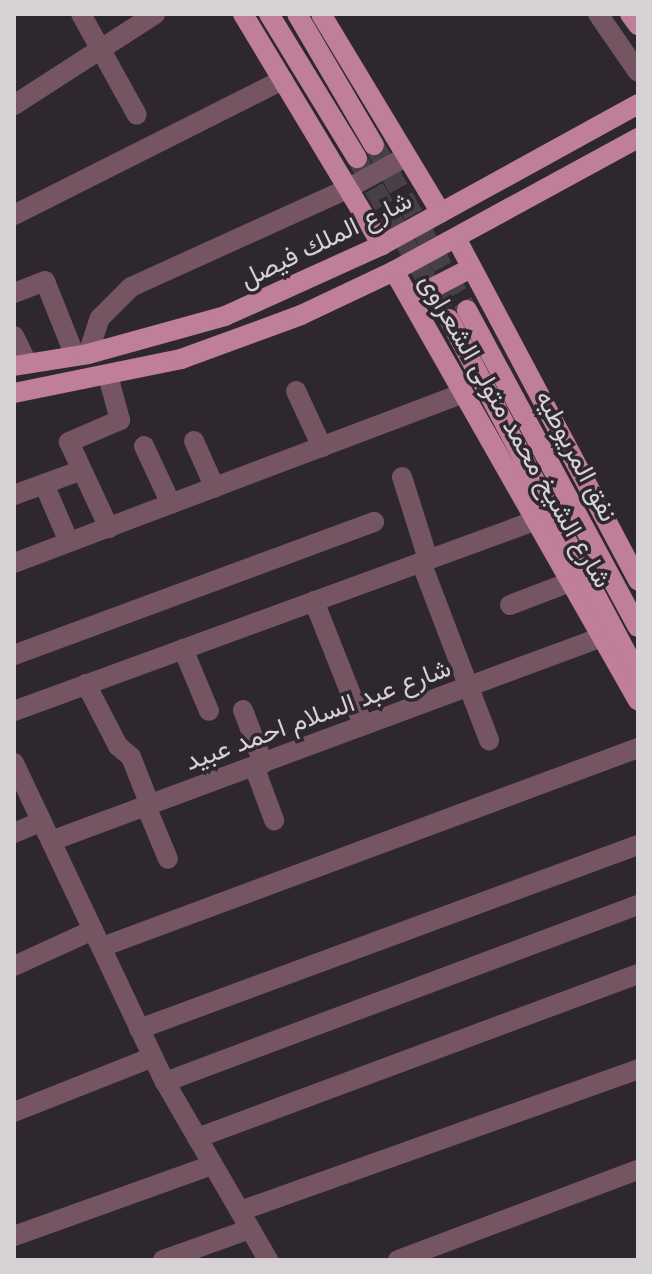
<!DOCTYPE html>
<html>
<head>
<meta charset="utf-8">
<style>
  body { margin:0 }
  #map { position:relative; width:652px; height:1274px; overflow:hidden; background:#2e282e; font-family:"Varela Round",Vazirmatn,sans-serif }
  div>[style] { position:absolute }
  .major-tunnel>* { height:20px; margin-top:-10px; transform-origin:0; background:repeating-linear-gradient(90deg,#474147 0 20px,transparent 0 30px) }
  .minor>* { height:20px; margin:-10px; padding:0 10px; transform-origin:10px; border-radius:10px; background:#755562 }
  .major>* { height:20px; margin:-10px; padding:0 10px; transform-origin:10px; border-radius:10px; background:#bf7e99 }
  span { translate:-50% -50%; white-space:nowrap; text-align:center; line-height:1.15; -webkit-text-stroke:7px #2e282e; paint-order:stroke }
  .street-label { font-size:26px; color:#d5d1d5 }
  .frame { position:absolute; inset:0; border:16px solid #d5d1d5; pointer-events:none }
</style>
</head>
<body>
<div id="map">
  <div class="major-tunnel">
    <i style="left:374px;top:145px;width:189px;rotate:60.6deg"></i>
    <i style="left:359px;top:162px;width:181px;rotate:60.2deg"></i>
  </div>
  <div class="minor">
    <i style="left:81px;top:14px;width:115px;rotate:61deg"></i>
    <i style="left:598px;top:14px;width:70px;rotate:55.4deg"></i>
    <i style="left:14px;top:105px;width:168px;rotate:-32.8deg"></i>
    <i style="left:14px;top:215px;width:301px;rotate:-26.7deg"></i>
    <i style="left:14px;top:293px;width:33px;rotate:-21deg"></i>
    <i style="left:45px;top:281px;width:81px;rotate:68.2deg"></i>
    <i style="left:14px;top:336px;width:30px;rotate:64deg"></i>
    <i style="left:88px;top:354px;width:38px;rotate:-72deg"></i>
    <i style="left:100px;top:318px;width:44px;rotate:-45deg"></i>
    <i style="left:131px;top:287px;width:237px;rotate:-24.4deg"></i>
    <i style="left:347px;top:189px;width:68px;rotate:-28.8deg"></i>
    <i style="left:108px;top:376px;width:46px;rotate:74.7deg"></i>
    <i style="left:120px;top:420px;width:56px;rotate:156.7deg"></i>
    <i style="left:69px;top:442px;width:95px;rotate:65.1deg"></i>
    <i style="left:296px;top:391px;width:62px;rotate:65.1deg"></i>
    <i style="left:194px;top:441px;width:51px;rotate:65.9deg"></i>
    <i style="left:144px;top:446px;width:64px;rotate:65deg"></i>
    <i style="left:402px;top:477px;width:86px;rotate:72.4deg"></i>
    <i style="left:44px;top:484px;width:63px;rotate:66.7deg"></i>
    <i style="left:14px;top:495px;width:72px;rotate:-20.2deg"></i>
    <i style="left:421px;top:562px;width:191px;rotate:69.1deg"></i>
    <i style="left:14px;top:563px;width:479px;rotate:-20.7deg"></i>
    <i style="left:314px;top:601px;width:133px;rotate:68.4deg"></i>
    <i style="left:510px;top:605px;width:64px;rotate:-21deg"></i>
    <i style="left:183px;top:649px;width:67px;rotate:67.2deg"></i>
    <i style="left:14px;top:655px;width:384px;rotate:-20.3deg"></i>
    <i style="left:86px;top:684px;width:70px;rotate:62.7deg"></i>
    <i style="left:118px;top:746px;width:17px;rotate:40deg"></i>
    <i style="left:131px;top:757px;width:52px;rotate:68.4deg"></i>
    <i style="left:243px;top:710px;width:57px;rotate:69.3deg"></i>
    <i style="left:14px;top:711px;width:554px;rotate:-20.07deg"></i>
    <i style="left:14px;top:763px;width:353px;rotate:64.7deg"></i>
    <i style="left:165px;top:1082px;width:206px;rotate:59.9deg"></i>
    <i style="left:254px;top:766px;width:58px;rotate:69.7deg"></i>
    <i style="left:146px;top:806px;width:57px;rotate:67.5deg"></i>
    <i style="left:14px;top:833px;width:30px;rotate:-23deg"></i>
    <i style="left:51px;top:841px;width:588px;rotate:-20.32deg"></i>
    <i style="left:102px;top:947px;width:572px;rotate:-20.37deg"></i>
    <i style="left:14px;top:966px;width:87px;rotate:-24.5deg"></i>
    <i style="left:139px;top:1029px;width:532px;rotate:-20.24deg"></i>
    <i style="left:165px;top:1082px;width:505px;rotate:-20.52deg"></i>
    <i style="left:14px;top:1112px;width:149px;rotate:-21.6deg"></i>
    <i style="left:197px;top:1138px;width:471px;rotate:-20.4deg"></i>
    <i style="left:240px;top:1211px;width:423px;rotate:-19.6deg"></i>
    <i style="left:14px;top:1236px;width:210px;rotate:-19.7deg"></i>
    <i style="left:163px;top:1260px;width:92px;rotate:-19.6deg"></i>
    <i style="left:398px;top:1260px;width:256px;rotate:-20.6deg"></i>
  </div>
  <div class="major">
    <i style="left:243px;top:14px;width:270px;rotate:59deg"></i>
    <i style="left:269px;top:14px;width:169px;rotate:58.6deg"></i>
    <i style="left:297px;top:14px;width:152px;rotate:59.6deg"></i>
    <i style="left:321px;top:14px;width:232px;rotate:58.9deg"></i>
    <i style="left:630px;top:14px;width:14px;rotate:54deg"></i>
    <i style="left:456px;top:238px;width:388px;rotate:62deg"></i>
    <i style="left:394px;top:271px;width:494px;rotate:60.4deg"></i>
    <i style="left:411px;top:299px;width:68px;rotate:-27.3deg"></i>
    <i style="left:467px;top:310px;width:360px;rotate:61.7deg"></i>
    <i style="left:449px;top:319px;width:402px;rotate:62deg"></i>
    <i style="left:14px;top:366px;width:75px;rotate:-9.2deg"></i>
    <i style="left:88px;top:354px;width:142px;rotate:-15.5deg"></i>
    <i style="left:225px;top:316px;width:172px;rotate:-24.3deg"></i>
    <i style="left:382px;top:245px;width:292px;rotate:-28.8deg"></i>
    <i style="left:14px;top:393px;width:170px;rotate:-11.5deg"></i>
    <i style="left:181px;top:359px;width:128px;rotate:-20.1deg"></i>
    <i style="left:301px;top:315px;width:103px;rotate:-25.3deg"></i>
    <i style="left:394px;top:271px;width:278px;rotate:-28.6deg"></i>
  </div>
  <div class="street-label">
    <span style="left:326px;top:240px;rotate:-26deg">شارع الملك فيصل</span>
    <span style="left:515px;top:431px;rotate:60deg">شارع الشيخ محمد متولى الشعراوى</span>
    <span style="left:576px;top:456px;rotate:62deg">نفق المريوطيه</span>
    <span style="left:318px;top:715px;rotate:-20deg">شارع عبد السلام احمد عبيد</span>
  </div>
  <div class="frame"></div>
</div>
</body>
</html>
